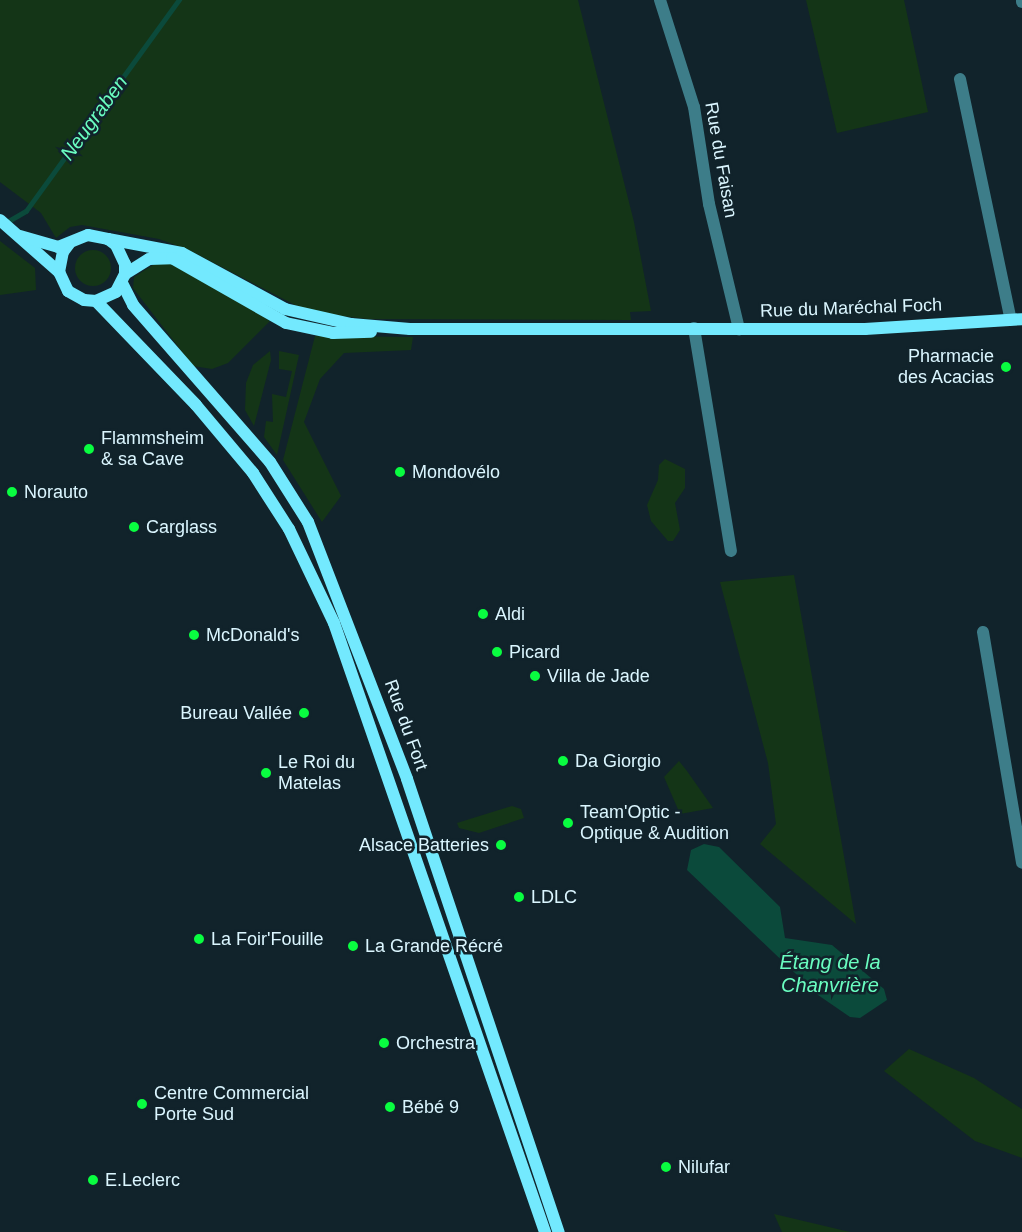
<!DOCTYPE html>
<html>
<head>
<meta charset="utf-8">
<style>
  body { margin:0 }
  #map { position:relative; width:1022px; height:1232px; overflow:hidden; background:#11232b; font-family:Arial,sans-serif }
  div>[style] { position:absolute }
  .green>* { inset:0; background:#143517 }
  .round { border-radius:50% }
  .water>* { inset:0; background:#0b4a3b }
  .stream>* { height:4.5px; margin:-2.25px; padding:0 2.25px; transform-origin:2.25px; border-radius:2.25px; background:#0b4a3b }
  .street>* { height:12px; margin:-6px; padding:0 6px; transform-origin:6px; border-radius:6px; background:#3d7d89 }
  .secondary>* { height:12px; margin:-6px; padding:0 6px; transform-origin:6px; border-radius:6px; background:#73e9fe }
  .dots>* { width:16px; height:16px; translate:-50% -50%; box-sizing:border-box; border:3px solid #11232b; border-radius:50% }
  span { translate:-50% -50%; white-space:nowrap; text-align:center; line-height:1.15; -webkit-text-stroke:5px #11232b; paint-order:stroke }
  .street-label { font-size:18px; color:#dbf6ff }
  .poi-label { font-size:18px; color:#dbf6ff }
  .right { translate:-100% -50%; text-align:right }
  .left { translate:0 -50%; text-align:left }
  .water-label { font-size:20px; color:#6afec1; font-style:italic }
</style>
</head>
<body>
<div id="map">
  <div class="green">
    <i style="clip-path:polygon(0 0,578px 0,634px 222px,651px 311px,630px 312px,631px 320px,368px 319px,324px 314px,295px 305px,189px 250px,159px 239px,82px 225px,70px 227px,56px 238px,41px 213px,0 182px)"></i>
    <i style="clip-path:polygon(806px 0,904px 0,928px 112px,837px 133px)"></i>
    <i style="clip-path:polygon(0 241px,35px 268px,36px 290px,0 295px)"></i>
    <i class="round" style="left:75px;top:250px;width:36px;height:36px"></i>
    <i style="clip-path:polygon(161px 260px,176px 264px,270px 321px,228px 363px,212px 369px,193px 366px,133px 288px,134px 277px)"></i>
    <i style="clip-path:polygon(315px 336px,413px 337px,411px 350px,344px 353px,320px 379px,304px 422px,341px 496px,322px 522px,283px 460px)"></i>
    <i style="clip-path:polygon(270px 351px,271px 360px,254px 426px,245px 410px,246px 383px,253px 365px)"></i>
    <i style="clip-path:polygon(279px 351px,299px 355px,277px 455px,264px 437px,266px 421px,273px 422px,272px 394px,286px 397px,292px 371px,279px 369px)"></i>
    <i style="clip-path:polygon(665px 459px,685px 469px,685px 488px,675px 503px,680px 530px,673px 541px,668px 541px,651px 521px,647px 505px,658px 480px,659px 465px)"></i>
    <i style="clip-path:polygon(794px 575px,856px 924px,760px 844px,776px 824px,768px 763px,720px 582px)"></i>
    <i style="clip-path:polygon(679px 761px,687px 771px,713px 808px,680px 814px,664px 777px)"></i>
    <i style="clip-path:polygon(512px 806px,521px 809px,524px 818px,479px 833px,459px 828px,457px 823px)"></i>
    <i style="clip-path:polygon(909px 1049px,974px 1078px,1022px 1109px,1022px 1158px,975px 1141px,884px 1071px)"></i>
    <i style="clip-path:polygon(774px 1214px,850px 1232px,782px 1232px)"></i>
  </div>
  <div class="water">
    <i style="clip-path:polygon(704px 844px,719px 847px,780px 907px,785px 938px,832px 945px,884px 989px,887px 1000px,860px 1018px,850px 1017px,818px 995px,687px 870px,691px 850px)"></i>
  </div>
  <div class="stream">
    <i style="left:5px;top:223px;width:24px;rotate:-30deg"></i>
    <i style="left:26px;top:211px;width:261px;rotate:-54.1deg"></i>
  </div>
  <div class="street">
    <i style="left:660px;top:0;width:112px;rotate:72.4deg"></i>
    <i style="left:694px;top:107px;width:98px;rotate:81.2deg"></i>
    <i style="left:709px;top:204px;width:129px;rotate:76.5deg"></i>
    <i style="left:1022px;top:0;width:2px;rotate:90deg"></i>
    <i style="left:960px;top:79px;width:246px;rotate:78.1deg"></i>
    <i style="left:694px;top:328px;width:226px;rotate:80.6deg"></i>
    <i style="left:983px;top:632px;width:234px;rotate:80.4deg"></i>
  </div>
  <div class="secondary">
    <i style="left:0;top:220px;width:79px;rotate:41.4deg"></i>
    <i style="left:20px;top:236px;width:40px;rotate:16deg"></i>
    <i style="left:58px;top:247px;width:32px;rotate:-22deg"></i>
    <i style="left:88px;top:235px;width:20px;rotate:11deg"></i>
    <i style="left:108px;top:239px;width:10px;rotate:37deg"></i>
    <i style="left:116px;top:245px;width:21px;rotate:65deg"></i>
    <i style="left:125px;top:264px;width:10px;rotate:90deg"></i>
    <i style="left:125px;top:274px;width:20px;rotate:117deg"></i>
    <i style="left:116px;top:292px;width:22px;rotate:156deg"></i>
    <i style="left:96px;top:301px;width:12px;rotate:-175deg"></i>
    <i style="left:84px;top:300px;width:18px;rotate:-151deg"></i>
    <i style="left:68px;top:291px;width:21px;rotate:-115deg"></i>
    <i style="left:59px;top:272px;width:20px;rotate:-79deg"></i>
    <i style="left:63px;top:252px;width:10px;rotate:-53deg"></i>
    <i style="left:108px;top:239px;width:75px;rotate:10.7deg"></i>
    <i style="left:182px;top:253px;width:117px;rotate:28.5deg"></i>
    <i style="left:285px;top:309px;width:68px;rotate:12.8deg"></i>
    <i style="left:351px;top:324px;width:59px;rotate:4.8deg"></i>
    <i style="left:410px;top:329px;width:455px"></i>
    <i style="left:865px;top:329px;width:157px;rotate:-3.6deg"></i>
    <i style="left:125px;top:274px;width:28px;rotate:-32deg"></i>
    <i style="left:149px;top:259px;width:23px;rotate:-2deg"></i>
    <i style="left:172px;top:258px;width:131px;rotate:29.7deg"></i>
    <i style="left:286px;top:323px;width:48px;rotate:12deg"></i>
    <i style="left:333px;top:333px;width:38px;rotate:-2deg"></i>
    <i style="left:122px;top:283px;width:25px;rotate:63deg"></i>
    <i style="left:133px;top:305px;width:208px;rotate:48.9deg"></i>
    <i style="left:270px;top:462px;width:71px;rotate:57.7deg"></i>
    <i style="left:308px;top:522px;width:275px;rotate:68.9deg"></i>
    <i style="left:407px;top:779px;width:478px;rotate:71.5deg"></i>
    <i style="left:96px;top:301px;width:144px;rotate:46.1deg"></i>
    <i style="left:196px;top:405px;width:89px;rotate:50deg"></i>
    <i style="left:253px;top:473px;width:67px;rotate:57.3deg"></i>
    <i style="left:289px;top:529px;width:104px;rotate:64.4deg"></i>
    <i style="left:334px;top:623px;width:645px;rotate:70.89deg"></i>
  </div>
  <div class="dots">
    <i style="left:1006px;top:367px;background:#09fd40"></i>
    <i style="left:89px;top:449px;background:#09fd40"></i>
    <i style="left:400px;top:472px;background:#09fd40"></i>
    <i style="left:12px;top:492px;background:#09fd40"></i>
    <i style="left:134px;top:527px;background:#09fd40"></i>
    <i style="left:483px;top:614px;background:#09fd40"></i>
    <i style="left:194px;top:635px;background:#09fd40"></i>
    <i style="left:497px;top:652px;background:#09fd40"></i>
    <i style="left:535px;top:676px;background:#09fd40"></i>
    <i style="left:304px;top:713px;background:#09fd40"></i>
    <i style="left:563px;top:761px;background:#09fd40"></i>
    <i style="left:266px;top:773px;background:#09fd40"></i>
    <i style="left:568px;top:823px;background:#09fd40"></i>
    <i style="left:501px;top:845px;background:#09fd40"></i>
    <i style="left:519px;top:897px;background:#09fd40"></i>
    <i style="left:199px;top:939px;background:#09fd40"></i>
    <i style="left:353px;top:946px;background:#09fd40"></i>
    <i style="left:384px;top:1043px;background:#09fd40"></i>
    <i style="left:142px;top:1104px;background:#09fd40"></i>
    <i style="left:390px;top:1107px;background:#09fd40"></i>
    <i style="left:666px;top:1167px;background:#09fd40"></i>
    <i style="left:93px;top:1180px;background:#09fd40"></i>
  </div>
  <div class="street-label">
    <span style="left:721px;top:160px;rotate:80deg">Rue du Faisan</span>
    <span style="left:851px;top:308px;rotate:-2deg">Rue du Maréchal Foch</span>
    <span style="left:406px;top:725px;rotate:70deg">Rue du Fort</span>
  </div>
  <div class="poi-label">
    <span class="right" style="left:994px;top:367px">Pharmacie<br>des Acacias</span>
    <span class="left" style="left:101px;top:449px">Flammsheim<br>&amp; sa Cave</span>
    <span class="left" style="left:412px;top:472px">Mondovélo</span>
    <span class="left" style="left:24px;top:492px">Norauto</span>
    <span class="left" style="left:146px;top:527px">Carglass</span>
    <span class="left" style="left:495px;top:614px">Aldi</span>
    <span class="left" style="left:206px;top:635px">McDonald's</span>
    <span class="left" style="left:509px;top:652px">Picard</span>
    <span class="left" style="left:547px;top:676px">Villa de Jade</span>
    <span class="right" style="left:292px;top:713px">Bureau Vallée</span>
    <span class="left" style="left:575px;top:761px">Da Giorgio</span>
    <span class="left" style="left:278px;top:773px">Le Roi du<br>Matelas</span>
    <span class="left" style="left:580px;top:823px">Team'Optic -<br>Optique &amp; Audition</span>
    <span class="right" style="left:489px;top:845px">Alsace Batteries</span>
    <span class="left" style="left:531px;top:897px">LDLC</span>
    <span class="left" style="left:211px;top:939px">La Foir'Fouille</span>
    <span class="left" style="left:365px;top:946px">La Grande Récré</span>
    <span class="left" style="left:396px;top:1043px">Orchestra</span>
    <span class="left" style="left:154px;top:1104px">Centre Commercial<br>Porte Sud</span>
    <span class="left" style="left:402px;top:1107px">Bébé 9</span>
    <span class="left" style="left:678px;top:1167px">Nilufar</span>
    <span class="left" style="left:105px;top:1180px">E.Leclerc</span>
  </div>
  <div class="water-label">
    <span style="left:94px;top:118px;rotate:-54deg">Neugraben</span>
    <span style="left:830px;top:974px">Étang de la<br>Chanvrière</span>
  </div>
</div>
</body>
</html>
